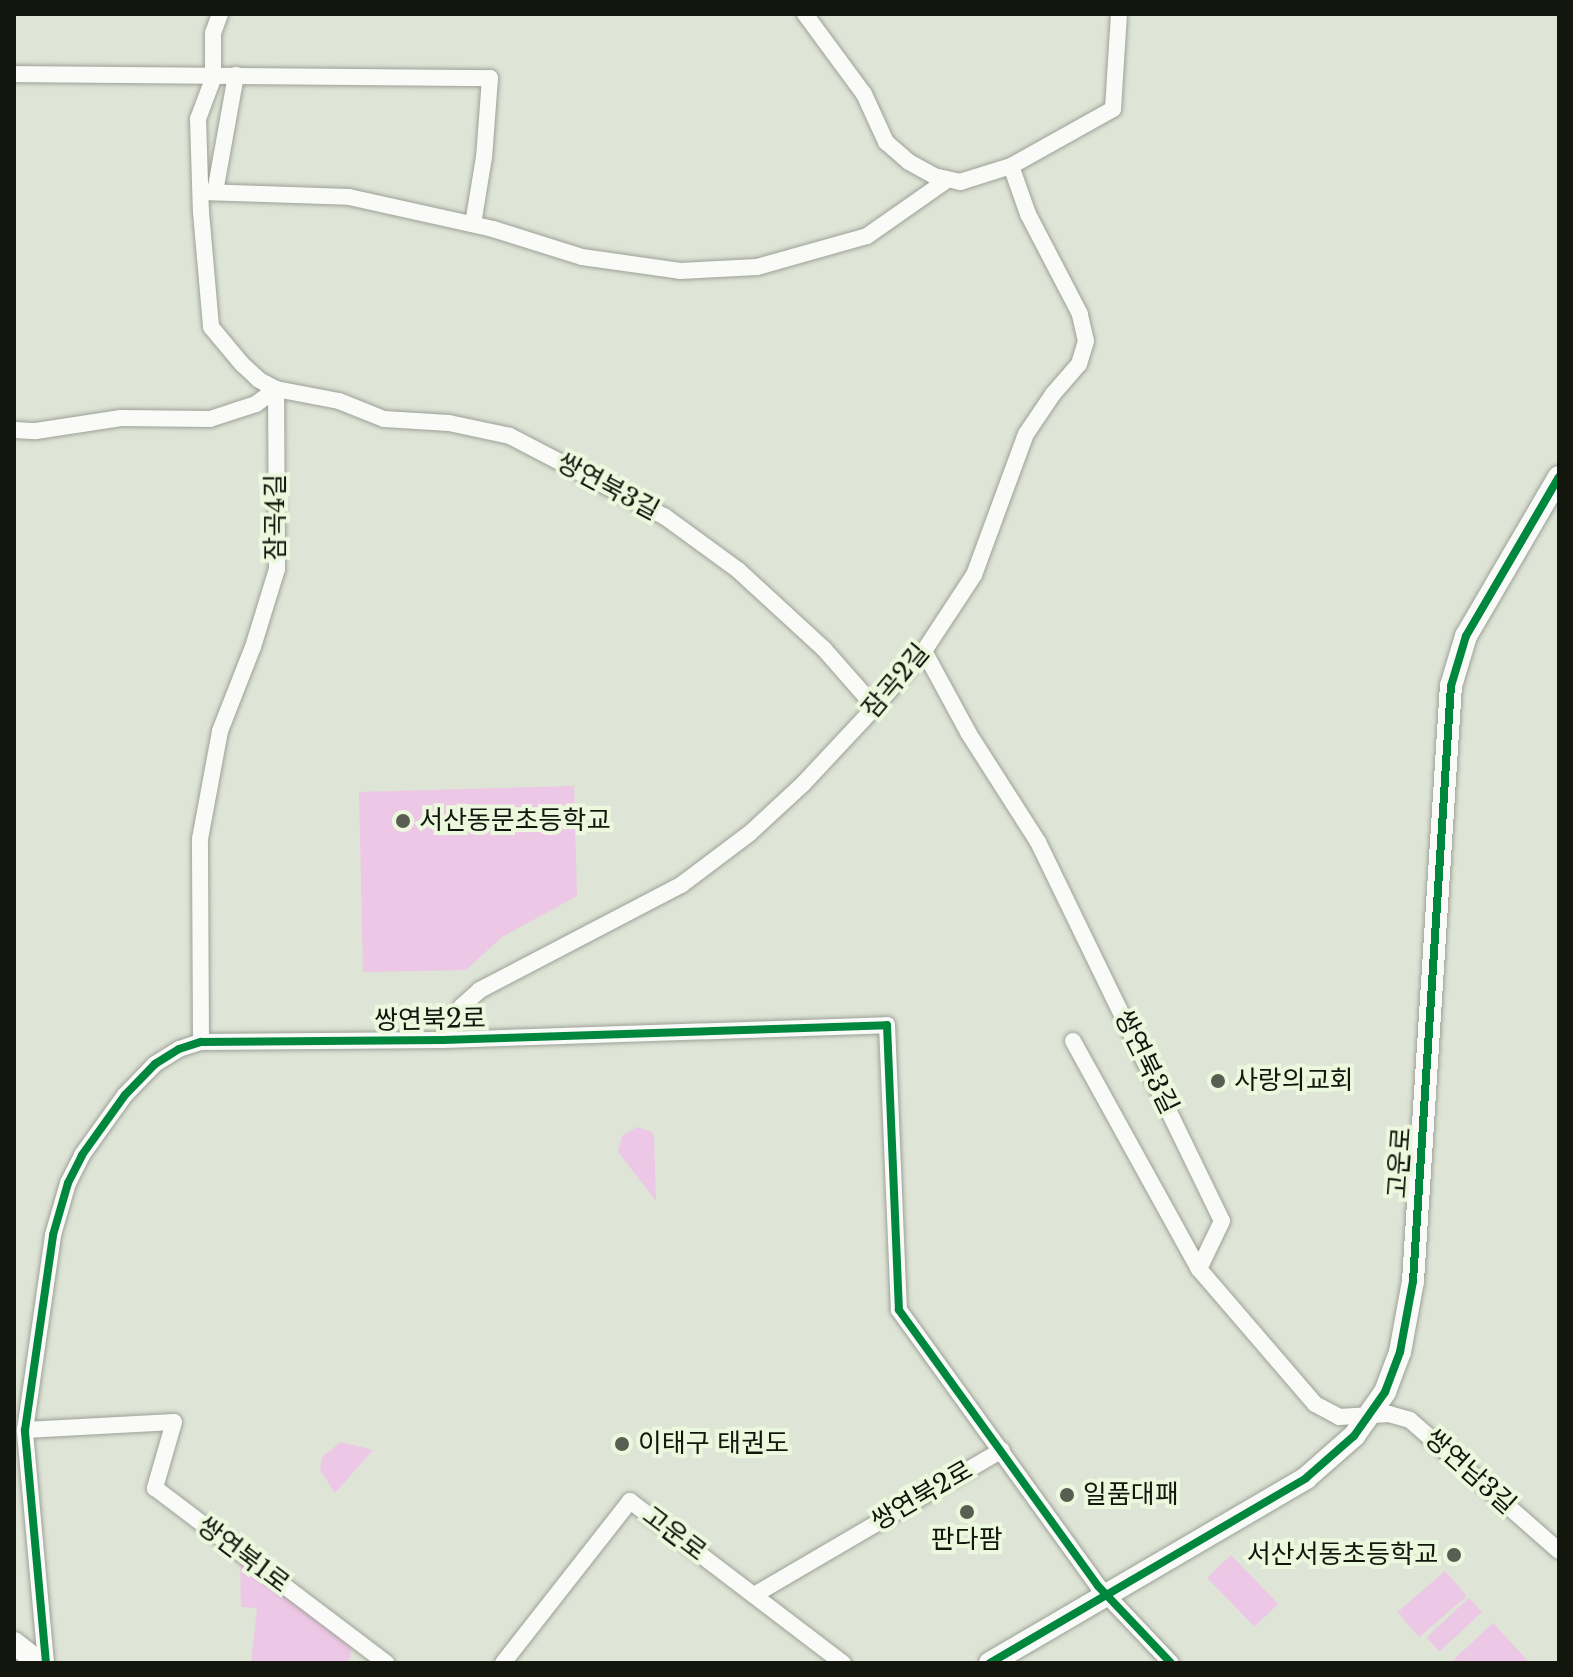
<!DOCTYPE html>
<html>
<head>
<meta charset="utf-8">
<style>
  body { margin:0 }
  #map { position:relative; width:1573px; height:1677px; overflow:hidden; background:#dee4d6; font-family:"Libre Baskerville","Noto Sans KR",serif }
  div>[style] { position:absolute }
  .green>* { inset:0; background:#edc7e6; transform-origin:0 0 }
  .roads { filter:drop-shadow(0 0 2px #9da196) drop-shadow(0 0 2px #9da196) }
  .minor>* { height:16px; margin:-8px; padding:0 8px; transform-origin:8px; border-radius:8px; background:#fafbf9 }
  .tertiary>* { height:22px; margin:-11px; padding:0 11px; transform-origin:11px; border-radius:11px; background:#fafbf9 }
  .cycleway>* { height:8px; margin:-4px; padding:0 4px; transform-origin:4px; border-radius:4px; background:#00873e }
  .dots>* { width:22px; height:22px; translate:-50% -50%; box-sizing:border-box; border:4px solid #ecf8de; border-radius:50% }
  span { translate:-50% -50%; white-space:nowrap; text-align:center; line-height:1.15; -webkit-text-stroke:8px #ecf8de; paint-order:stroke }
  .street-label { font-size:26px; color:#12160d }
  .poi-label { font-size:26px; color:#12160d }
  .left { translate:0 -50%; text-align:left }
  .right { translate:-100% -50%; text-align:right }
  .frame { position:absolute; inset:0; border:16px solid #12160d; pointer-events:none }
</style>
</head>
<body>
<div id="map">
  <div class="green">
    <i style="clip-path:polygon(574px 786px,577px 896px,502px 937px,466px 970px,363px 972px,359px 792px)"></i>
    <i style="clip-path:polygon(637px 1127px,652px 1132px,654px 1137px,656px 1201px,618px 1152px,622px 1136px)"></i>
    <i style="clip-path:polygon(341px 1442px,373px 1450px,335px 1493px,320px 1470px,322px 1457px)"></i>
    <i style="left:1231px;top:1555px;width:68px;height:33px;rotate:46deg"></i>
    <i style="clip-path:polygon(240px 1561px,350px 1644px,351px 1657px,346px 1663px,251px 1663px,257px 1608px,241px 1607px)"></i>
    <i style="left:1445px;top:1571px;width:33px;height:63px;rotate:49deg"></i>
    <i style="left:1469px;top:1598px;width:19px;height:58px;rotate:47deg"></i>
    <i style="clip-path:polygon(1493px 1623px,1530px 1663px,1450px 1663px)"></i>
  </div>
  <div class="roads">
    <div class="minor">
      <i style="left:220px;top:14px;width:20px;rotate:110deg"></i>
      <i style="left:213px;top:33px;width:46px;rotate:90deg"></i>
      <i style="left:213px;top:79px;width:43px;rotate:110.6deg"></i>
      <i style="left:198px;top:119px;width:93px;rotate:88.2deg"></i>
      <i style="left:201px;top:212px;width:115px;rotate:85deg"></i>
      <i style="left:211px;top:327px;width:48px;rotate:50deg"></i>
      <i style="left:242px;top:364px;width:23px;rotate:43deg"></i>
      <i style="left:259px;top:380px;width:19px;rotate:28deg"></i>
      <i style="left:276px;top:389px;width:64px;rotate:10.8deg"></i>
      <i style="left:339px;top:401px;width:48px;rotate:21.8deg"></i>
      <i style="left:384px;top:419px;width:65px;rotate:3.5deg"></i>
      <i style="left:449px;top:423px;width:62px;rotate:12deg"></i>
      <i style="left:510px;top:436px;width:174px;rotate:27.5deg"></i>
      <i style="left:664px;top:516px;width:92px;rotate:36.1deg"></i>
      <i style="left:738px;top:570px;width:117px;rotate:42.6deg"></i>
      <i style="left:824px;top:649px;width:77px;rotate:48.7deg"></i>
      <i style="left:805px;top:14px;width:99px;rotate:53.6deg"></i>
      <i style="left:864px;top:94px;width:53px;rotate:65.4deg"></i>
      <i style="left:886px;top:142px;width:30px;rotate:41deg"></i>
      <i style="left:909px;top:162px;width:29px;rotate:29deg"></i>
      <i style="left:934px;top:176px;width:27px;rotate:13deg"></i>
      <i style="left:960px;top:182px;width:53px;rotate:-17.4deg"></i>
      <i style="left:14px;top:74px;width:476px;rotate:0.5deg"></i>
      <i style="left:490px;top:78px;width:79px;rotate:94.3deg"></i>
      <i style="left:484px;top:157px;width:68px;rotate:99.3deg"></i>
      <i style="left:202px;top:192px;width:147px;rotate:1.9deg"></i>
      <i style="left:349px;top:197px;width:148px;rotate:12.5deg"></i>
      <i style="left:493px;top:229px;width:93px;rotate:17.5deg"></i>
      <i style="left:582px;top:257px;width:99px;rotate:8.1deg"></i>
      <i style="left:680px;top:271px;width:77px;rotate:-3deg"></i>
      <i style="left:757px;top:267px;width:114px;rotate:-15.7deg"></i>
      <i style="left:867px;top:236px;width:98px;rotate:-35deg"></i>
      <i style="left:215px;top:192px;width:119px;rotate:-79.8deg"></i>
      <i style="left:14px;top:430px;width:22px;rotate:3deg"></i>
      <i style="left:36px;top:431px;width:86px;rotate:-8.7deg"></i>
      <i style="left:121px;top:418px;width:89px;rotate:0.6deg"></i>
      <i style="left:210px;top:419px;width:48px;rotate:-18.1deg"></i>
      <i style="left:256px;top:404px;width:25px;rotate:-37deg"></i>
      <i style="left:924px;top:651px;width:94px;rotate:61.5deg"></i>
      <i style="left:969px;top:734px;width:128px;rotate:57.4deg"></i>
      <i style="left:1038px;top:842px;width:421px;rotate:64.1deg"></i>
      <i style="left:1222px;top:1221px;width:53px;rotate:115.6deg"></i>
      <i style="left:1199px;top:1269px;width:178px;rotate:49.3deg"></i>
      <i style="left:1315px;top:1404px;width:27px;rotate:28deg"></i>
      <i style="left:1339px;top:1417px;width:50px;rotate:-3.4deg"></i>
      <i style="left:1389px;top:1414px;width:22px;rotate:16deg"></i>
      <i style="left:1410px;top:1420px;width:198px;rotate:41.3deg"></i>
      <i style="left:443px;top:1040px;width:38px;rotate:-61deg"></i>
      <i style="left:461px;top:1007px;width:25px;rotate:-42deg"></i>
      <i style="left:480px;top:990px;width:227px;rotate:-27.6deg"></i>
      <i style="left:681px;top:885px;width:86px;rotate:-37deg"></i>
      <i style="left:750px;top:833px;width:72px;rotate:-42.8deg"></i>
      <i style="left:803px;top:784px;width:105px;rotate:-46.9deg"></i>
      <i style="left:875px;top:707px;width:74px;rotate:-48.8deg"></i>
      <i style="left:924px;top:651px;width:91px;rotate:-56.7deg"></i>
      <i style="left:974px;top:575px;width:150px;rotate:-69.8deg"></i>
      <i style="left:1026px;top:434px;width:48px;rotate:-56deg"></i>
      <i style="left:1053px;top:394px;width:40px;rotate:-49deg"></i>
      <i style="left:1079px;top:364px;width:24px;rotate:-73deg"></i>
      <i style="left:1086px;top:341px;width:28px;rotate:-103deg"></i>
      <i style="left:1080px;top:314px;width:113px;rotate:-117.5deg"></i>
      <i style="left:1028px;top:214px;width:51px;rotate:-109.5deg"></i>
      <i style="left:1011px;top:166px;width:117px;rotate:-29.2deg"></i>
      <i style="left:1113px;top:109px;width:95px;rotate:-86.4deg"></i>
      <i style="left:1073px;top:1041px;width:260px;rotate:61.1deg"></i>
      <i style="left:201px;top:1042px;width:203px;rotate:-90.3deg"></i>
      <i style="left:200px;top:839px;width:110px;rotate:-79.5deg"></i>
      <i style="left:220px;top:731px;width:90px;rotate:-68.6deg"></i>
      <i style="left:253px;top:647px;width:82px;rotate:-72.9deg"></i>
      <i style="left:277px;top:569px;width:180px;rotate:-90.3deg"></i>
      <i style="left:25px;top:1430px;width:149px;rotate:-3.1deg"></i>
      <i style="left:174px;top:1422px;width:69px;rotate:106.1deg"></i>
      <i style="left:155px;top:1488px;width:290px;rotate:37.1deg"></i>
      <i style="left:754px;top:1595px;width:287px;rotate:-30.3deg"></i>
      <i style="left:46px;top:1663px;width:234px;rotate:-95.2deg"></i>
      <i style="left:25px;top:1430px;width:197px;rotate:-81.8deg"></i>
      <i style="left:53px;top:1235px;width:54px;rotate:-73.9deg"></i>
      <i style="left:68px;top:1183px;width:31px;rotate:-63deg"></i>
      <i style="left:82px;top:1155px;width:74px;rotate:-54.4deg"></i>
      <i style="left:125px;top:1095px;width:43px;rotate:-45.9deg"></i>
      <i style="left:155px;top:1064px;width:28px;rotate:-32deg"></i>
      <i style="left:179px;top:1049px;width:23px;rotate:-18deg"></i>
      <i style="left:201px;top:1042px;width:242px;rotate:-0.5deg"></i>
      <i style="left:443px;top:1040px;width:444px;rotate:-1.9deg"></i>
      <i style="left:887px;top:1025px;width:285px;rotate:87.6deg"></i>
      <i style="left:899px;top:1310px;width:340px;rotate:54.2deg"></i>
      <i style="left:1098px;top:1586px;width:106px;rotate:46.5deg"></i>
      <i style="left:503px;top:1663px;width:206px;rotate:-51.9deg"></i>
      <i style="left:630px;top:1501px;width:268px;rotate:37.3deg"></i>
    </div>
    <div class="tertiary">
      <i style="left:14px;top:1643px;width:33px;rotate:38deg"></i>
      <i style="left:990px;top:1663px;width:366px;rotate:-30.3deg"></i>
      <i style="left:1306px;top:1478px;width:64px;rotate:-41.2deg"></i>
      <i style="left:1354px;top:1436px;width:54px;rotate:-54.8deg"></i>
      <i style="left:1385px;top:1392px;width:43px;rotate:-69.4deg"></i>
      <i style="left:1400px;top:1352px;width:72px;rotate:-79.6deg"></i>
      <i style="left:1413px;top:1281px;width:596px;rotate:-86.35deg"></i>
      <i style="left:1451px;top:686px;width:52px;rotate:-73.3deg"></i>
      <i style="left:1466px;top:636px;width:184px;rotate:-59.7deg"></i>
    </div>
  </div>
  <div class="cycleway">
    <i style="left:46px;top:1663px;width:234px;rotate:-95.2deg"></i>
    <i style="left:25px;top:1430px;width:197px;rotate:-81.8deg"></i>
    <i style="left:53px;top:1235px;width:54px;rotate:-73.9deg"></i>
    <i style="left:68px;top:1183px;width:31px;rotate:-63deg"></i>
    <i style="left:82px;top:1155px;width:74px;rotate:-54.4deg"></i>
    <i style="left:125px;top:1095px;width:43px;rotate:-45.9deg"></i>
    <i style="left:155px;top:1064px;width:28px;rotate:-32deg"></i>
    <i style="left:179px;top:1049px;width:23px;rotate:-18deg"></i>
    <i style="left:201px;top:1042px;width:242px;rotate:-0.5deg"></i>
    <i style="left:443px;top:1040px;width:444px;rotate:-1.9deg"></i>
    <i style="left:887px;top:1025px;width:285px;rotate:87.6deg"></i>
    <i style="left:899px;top:1310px;width:340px;rotate:54.2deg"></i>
    <i style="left:1098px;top:1586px;width:106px;rotate:46.5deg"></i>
    <i style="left:990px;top:1663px;width:366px;rotate:-30.3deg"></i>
    <i style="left:1306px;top:1478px;width:64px;rotate:-41.2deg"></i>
    <i style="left:1354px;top:1436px;width:54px;rotate:-54.8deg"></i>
    <i style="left:1385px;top:1392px;width:43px;rotate:-69.4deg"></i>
    <i style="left:1400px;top:1352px;width:72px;rotate:-79.6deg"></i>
    <i style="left:1413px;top:1281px;width:596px;rotate:-86.35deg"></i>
    <i style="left:1451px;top:686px;width:52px;rotate:-73.3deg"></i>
    <i style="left:1466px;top:636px;width:184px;rotate:-59.7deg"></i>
  </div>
  <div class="dots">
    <i style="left:403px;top:821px;background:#595e53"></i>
    <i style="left:1218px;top:1081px;background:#595e53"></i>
    <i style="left:622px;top:1444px;background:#595e53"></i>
    <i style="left:1067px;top:1495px;background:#595e53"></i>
    <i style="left:967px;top:1512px;background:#595e53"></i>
    <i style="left:1454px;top:1555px;background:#595e53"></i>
  </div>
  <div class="street-label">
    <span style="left:608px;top:487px;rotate:28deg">쌍연북3길</span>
    <span style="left:276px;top:517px;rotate:-90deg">잠곡4길</span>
    <span style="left:896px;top:681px;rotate:-50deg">잠곡2길</span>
    <span style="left:430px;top:1020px;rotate:-1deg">쌍연북2로</span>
    <span style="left:1146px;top:1062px;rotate:64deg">쌍연북3길</span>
    <span style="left:1400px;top:1163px;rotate:-86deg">고운로</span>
    <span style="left:1470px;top:1472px;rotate:42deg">쌍연남3길</span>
    <span style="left:922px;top:1496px;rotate:-30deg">쌍연북2로</span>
    <span style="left:674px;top:1534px;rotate:37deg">고운로</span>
    <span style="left:243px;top:1555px;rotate:37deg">쌍연북1로</span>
  </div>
  <div class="poi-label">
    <span class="left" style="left:419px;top:821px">서산동문초등학교</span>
    <span class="left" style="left:1234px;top:1081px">사랑의교회</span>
    <span class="left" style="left:638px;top:1444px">이태구 태권도</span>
    <span class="left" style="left:1083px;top:1495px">일품대패</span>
    <span style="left:967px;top:1540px">판다팜</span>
    <span class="right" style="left:1438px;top:1555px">서산서동초등학교</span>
  </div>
  <div class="frame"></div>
</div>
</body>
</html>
